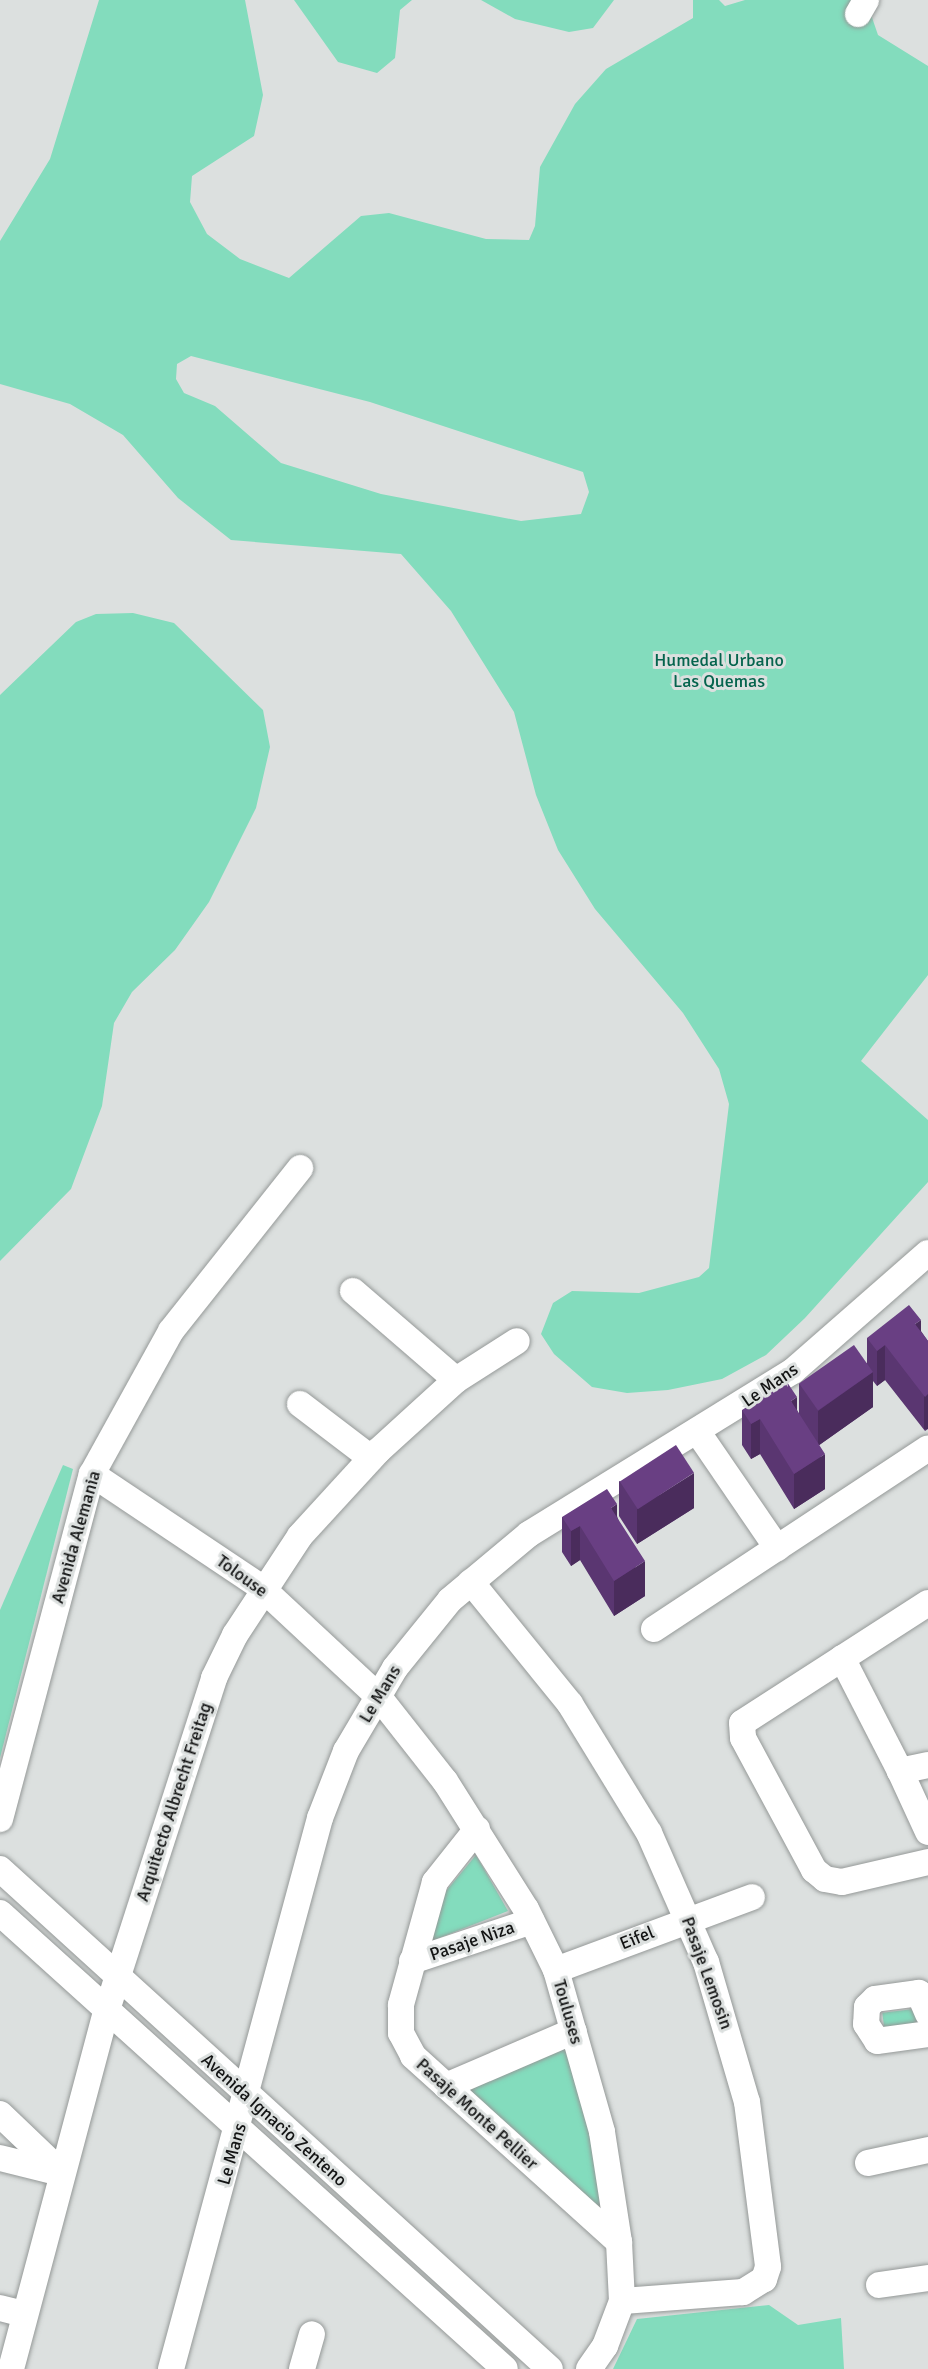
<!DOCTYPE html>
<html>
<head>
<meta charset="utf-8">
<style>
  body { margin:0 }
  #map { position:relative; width:928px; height:2369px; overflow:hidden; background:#dce0df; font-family:Signika,sans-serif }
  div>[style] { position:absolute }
  .green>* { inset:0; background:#83dcbd; transform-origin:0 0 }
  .roads { filter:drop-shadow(0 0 2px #959998) drop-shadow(0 0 2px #959998) }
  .minor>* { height:26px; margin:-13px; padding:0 13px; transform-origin:13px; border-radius:13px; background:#fff }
  .wall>* { inset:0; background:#5a3671 }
  .shaded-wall>* { inset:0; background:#4a2c5c; transform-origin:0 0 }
  .building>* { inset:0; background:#693f83; transform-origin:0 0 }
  span { translate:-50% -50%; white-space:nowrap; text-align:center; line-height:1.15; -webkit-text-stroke:6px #dce0df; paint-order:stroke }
  .park-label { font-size:18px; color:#05644d }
  .street-label { font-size:18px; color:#131414 }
</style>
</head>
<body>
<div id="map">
  <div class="green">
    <i style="clip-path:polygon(evenodd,99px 0,245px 0,263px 95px,254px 136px,192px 176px,190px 202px,207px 234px,240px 259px,289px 278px,361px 216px,389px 213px,486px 239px,529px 240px,535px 226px,540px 167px,575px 104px,606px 69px,693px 18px,693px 0,719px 0,725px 6px,745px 0,866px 0,878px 35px,928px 66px,928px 975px,861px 1061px,928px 1120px,928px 1182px,805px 1318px,766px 1355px,722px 1379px,668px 1390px,627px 1393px,592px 1387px,554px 1354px,541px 1334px,553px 1303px,572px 1291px,639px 1293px,699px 1277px,709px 1268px,729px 1104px,719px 1069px,683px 1013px,595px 909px,558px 850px,536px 795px,514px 712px,451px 611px,401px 554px,231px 540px,178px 498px,123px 435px,70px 404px,0 384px,0 241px,50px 159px,99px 0,191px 356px,370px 402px,583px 472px,589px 492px,581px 514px,521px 521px,381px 494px,281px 463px,215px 406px,184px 393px,176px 379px,177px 364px,191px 356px)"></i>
    <i style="clip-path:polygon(294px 0,412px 0,400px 10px,395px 58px,377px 73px,338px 62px)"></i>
    <i style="clip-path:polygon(481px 0,614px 0,593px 28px,569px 32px,515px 19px)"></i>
    <i style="clip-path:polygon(133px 613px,174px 623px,263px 710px,270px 747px,256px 808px,209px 902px,175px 950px,132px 992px,114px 1023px,102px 1106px,71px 1189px,0 1261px,0 695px,76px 622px,96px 614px)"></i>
    <i style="clip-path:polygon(63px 1465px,73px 1469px,0 1758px,0 1610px)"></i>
    <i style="clip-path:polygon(476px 1855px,508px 1911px,429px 1942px,446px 1891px)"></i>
    <i style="left:922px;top:2008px;width:25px;height:40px;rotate:83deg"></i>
    <i style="clip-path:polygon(567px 2041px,595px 2151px,604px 2217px,466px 2087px)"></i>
    <i style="clip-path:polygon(769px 2305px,798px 2325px,841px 2318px,844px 2369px,613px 2369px,637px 2319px)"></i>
  </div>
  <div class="roads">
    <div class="minor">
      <i style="left:858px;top:14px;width:16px;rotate:-60deg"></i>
      <i style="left:353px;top:1291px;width:136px;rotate:40.8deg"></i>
      <i style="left:300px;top:1404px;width:89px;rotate:37.3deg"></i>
      <i style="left:697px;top:1431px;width:142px;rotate:55.6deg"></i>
      <i style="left:92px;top:1474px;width:205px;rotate:33.8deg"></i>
      <i style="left:262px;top:1588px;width:158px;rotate:43deg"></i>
      <i style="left:378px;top:1696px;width:108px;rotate:51.8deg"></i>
      <i style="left:445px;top:1781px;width:151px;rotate:57.7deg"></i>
      <i style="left:526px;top:1909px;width:68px;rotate:63.8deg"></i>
      <i style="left:556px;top:1970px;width:168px;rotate:74.1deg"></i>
      <i style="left:602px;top:2132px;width:111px;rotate:81.2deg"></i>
      <i style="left:619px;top:2242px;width:59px;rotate:87.1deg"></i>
      <i style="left:622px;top:2301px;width:48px;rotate:110.7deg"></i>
      <i style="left:605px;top:2346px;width:28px;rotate:125deg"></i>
      <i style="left:471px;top:1582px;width:157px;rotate:50.9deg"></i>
      <i style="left:570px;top:1704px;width:151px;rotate:58.5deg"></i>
      <i style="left:649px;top:1833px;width:141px;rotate:66.2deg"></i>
      <i style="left:706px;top:1962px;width:146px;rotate:73.7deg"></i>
      <i style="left:747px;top:2102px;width:166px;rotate:82.7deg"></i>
      <i style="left:768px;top:2267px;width:13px;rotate:108deg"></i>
      <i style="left:764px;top:2279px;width:25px;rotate:148deg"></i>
      <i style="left:743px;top:2292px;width:121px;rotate:175.7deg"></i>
      <i style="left:928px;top:1603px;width:221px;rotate:147.2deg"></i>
      <i style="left:742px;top:1723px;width:15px;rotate:86deg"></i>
      <i style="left:743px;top:1738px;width:150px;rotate:61.7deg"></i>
      <i style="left:814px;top:1870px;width:14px;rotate:39deg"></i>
      <i style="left:825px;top:1879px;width:17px;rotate:10deg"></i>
      <i style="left:842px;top:1882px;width:88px;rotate:-13.1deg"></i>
      <i style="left:654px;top:1629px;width:328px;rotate:-33.4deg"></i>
      <i style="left:842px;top:1658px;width:127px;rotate:62.8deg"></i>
      <i style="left:928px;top:1765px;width:29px;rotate:168deg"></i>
      <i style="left:900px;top:1771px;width:67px;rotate:65.3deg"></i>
      <i style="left:0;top:1819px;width:357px;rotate:-75.1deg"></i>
      <i style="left:92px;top:1474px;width:163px;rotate:-61.1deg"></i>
      <i style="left:171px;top:1331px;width:208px;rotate:-51.6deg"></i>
      <i style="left:477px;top:1829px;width:68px;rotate:128.4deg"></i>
      <i style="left:435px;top:1882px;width:128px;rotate:105.5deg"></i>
      <i style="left:401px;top:2005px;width:28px;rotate:90deg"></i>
      <i style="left:401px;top:2033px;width:26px;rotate:62deg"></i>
      <i style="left:413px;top:2056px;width:278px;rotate:42.1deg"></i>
      <i style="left:0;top:1869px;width:743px;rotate:42.27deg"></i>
      <i style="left:0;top:1913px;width:680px;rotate:42.08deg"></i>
      <i style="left:412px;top:1961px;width:126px;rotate:-18.4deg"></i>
      <i style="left:556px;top:1970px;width:209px;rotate:-20.4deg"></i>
      <i style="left:928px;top:2014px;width:23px;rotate:-113deg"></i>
      <i style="left:919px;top:1993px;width:44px;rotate:172.2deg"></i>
      <i style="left:875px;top:1999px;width:11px;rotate:135deg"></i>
      <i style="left:867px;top:2007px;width:17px;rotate:93deg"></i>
      <i style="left:866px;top:2024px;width:20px;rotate:57deg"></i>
      <i style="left:877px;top:2041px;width:51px;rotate:-7.8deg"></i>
      <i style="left:446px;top:2086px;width:139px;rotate:-23.3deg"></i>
      <i style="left:0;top:2114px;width:86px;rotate:43.6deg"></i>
      <i style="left:0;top:2158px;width:63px;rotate:13.8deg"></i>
      <i style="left:868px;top:2163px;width:61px;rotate:-12.2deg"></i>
      <i style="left:879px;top:2285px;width:49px;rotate:-8.1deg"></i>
      <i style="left:0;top:2308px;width:25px;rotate:14deg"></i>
      <i style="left:11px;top:2369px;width:368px;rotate:-75.1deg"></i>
      <i style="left:106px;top:2013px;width:352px;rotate:-72.1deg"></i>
      <i style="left:214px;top:1678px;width:48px;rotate:-64deg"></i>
      <i style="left:235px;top:1635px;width:118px;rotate:-56.7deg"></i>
      <i style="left:300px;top:1536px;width:115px;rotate:-47.5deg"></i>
      <i style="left:378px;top:1451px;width:105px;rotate:-42.3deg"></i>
      <i style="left:456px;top:1380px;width:72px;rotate:-32.6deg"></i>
      <i style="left:171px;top:2369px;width:571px;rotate:-74.87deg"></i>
      <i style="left:320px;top:1818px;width:72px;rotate:-68.8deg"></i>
      <i style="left:346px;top:1751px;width:96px;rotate:-59.4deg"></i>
      <i style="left:395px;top:1668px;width:87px;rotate:-51deg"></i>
      <i style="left:450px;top:1600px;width:103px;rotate:-39.9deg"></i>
      <i style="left:529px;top:1534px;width:310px;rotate:-31.7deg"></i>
      <i style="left:793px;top:1371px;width:179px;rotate:-41.2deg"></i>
      <i style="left:302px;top:2369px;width:36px;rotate:-74deg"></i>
    </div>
  </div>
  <div class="wall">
    <i style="clip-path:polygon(921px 1331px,928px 1341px,928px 1429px,925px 1431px,885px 1380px,877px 1386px,873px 1381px,873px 1407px,819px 1445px,825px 1489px,794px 1509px,760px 1454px,751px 1459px,742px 1445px,742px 1410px,797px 1410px,799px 1414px,799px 1384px,867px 1363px,867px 1338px)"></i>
    <i style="clip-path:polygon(619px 1481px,694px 1508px,637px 1544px,619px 1516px)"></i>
    <i style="clip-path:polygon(617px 1516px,645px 1596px,614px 1616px,580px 1560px,571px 1566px,562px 1552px,562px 1517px)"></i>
  </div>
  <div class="shaded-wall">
    <i style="clip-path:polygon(921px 1320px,921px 1355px,915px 1324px)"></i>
    <i style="clip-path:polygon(885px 1345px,885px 1380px,877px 1386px,877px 1351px)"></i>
    <i style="clip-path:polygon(873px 1372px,873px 1407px,818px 1446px,818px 1411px)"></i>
    <i style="left:928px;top:1394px;width:35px;height:4px;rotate:90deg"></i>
    <i style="clip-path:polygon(797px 1397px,797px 1432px,791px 1401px)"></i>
    <i style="clip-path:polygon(760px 1419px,760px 1454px,751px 1459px,751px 1424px)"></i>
    <i style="clip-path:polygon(825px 1454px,825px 1489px,794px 1509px,794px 1474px)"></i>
    <i style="clip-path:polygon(694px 1473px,694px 1508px,637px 1544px,637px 1509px)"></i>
    <i style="clip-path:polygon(617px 1504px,617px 1539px,611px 1508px)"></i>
    <i style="clip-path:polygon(580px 1526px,580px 1560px,571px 1566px,571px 1531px)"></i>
    <i style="clip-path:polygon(645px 1561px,645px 1596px,614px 1616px,614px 1581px)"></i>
  </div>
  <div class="building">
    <i style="clip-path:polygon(909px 1305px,921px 1320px,915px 1324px,928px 1341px,928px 1394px,925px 1397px,885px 1345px,877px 1351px,867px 1338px)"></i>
    <i style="left:854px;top:1345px;width:33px;height:67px;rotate:55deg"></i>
    <i style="clip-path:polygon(787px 1382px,797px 1397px,791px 1401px,825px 1454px,794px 1474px,760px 1419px,751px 1424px,742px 1410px)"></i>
    <i style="left:676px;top:1445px;width:33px;height:67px;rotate:57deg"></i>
    <i style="clip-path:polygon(607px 1489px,617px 1504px,611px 1508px,645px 1561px,614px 1581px,580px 1526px,571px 1531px,562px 1517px)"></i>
  </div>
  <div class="park-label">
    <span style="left:719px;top:671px">Humedal Urbano<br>Las Quemas</span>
  </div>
  <div class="street-label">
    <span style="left:770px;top:1385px;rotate:-34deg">Le Mans</span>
    <span style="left:76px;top:1537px;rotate:-74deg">Avenida Alemania</span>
    <span style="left:242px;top:1576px;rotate:36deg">Tolouse</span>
    <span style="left:380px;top:1694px;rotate:-59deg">Le Mans</span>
    <span style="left:174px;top:1802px;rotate:-72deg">Arquitecto Albrecht Freitag</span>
    <span style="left:637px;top:1938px;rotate:-22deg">Eifel</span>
    <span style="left:472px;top:1941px;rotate:-19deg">Pasaje Niza</span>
    <span style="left:707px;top:1973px;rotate:70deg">Pasaje Lemosin</span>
    <span style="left:568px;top:2012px;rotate:74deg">Touluses</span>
    <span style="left:477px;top:2114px;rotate:42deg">Pasaje Monte Pellier</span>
    <span style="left:274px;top:2120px;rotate:42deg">Avenida Ignacio Zenteno</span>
    <span style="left:232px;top:2154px;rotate:-74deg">Le Mans</span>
  </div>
</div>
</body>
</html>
